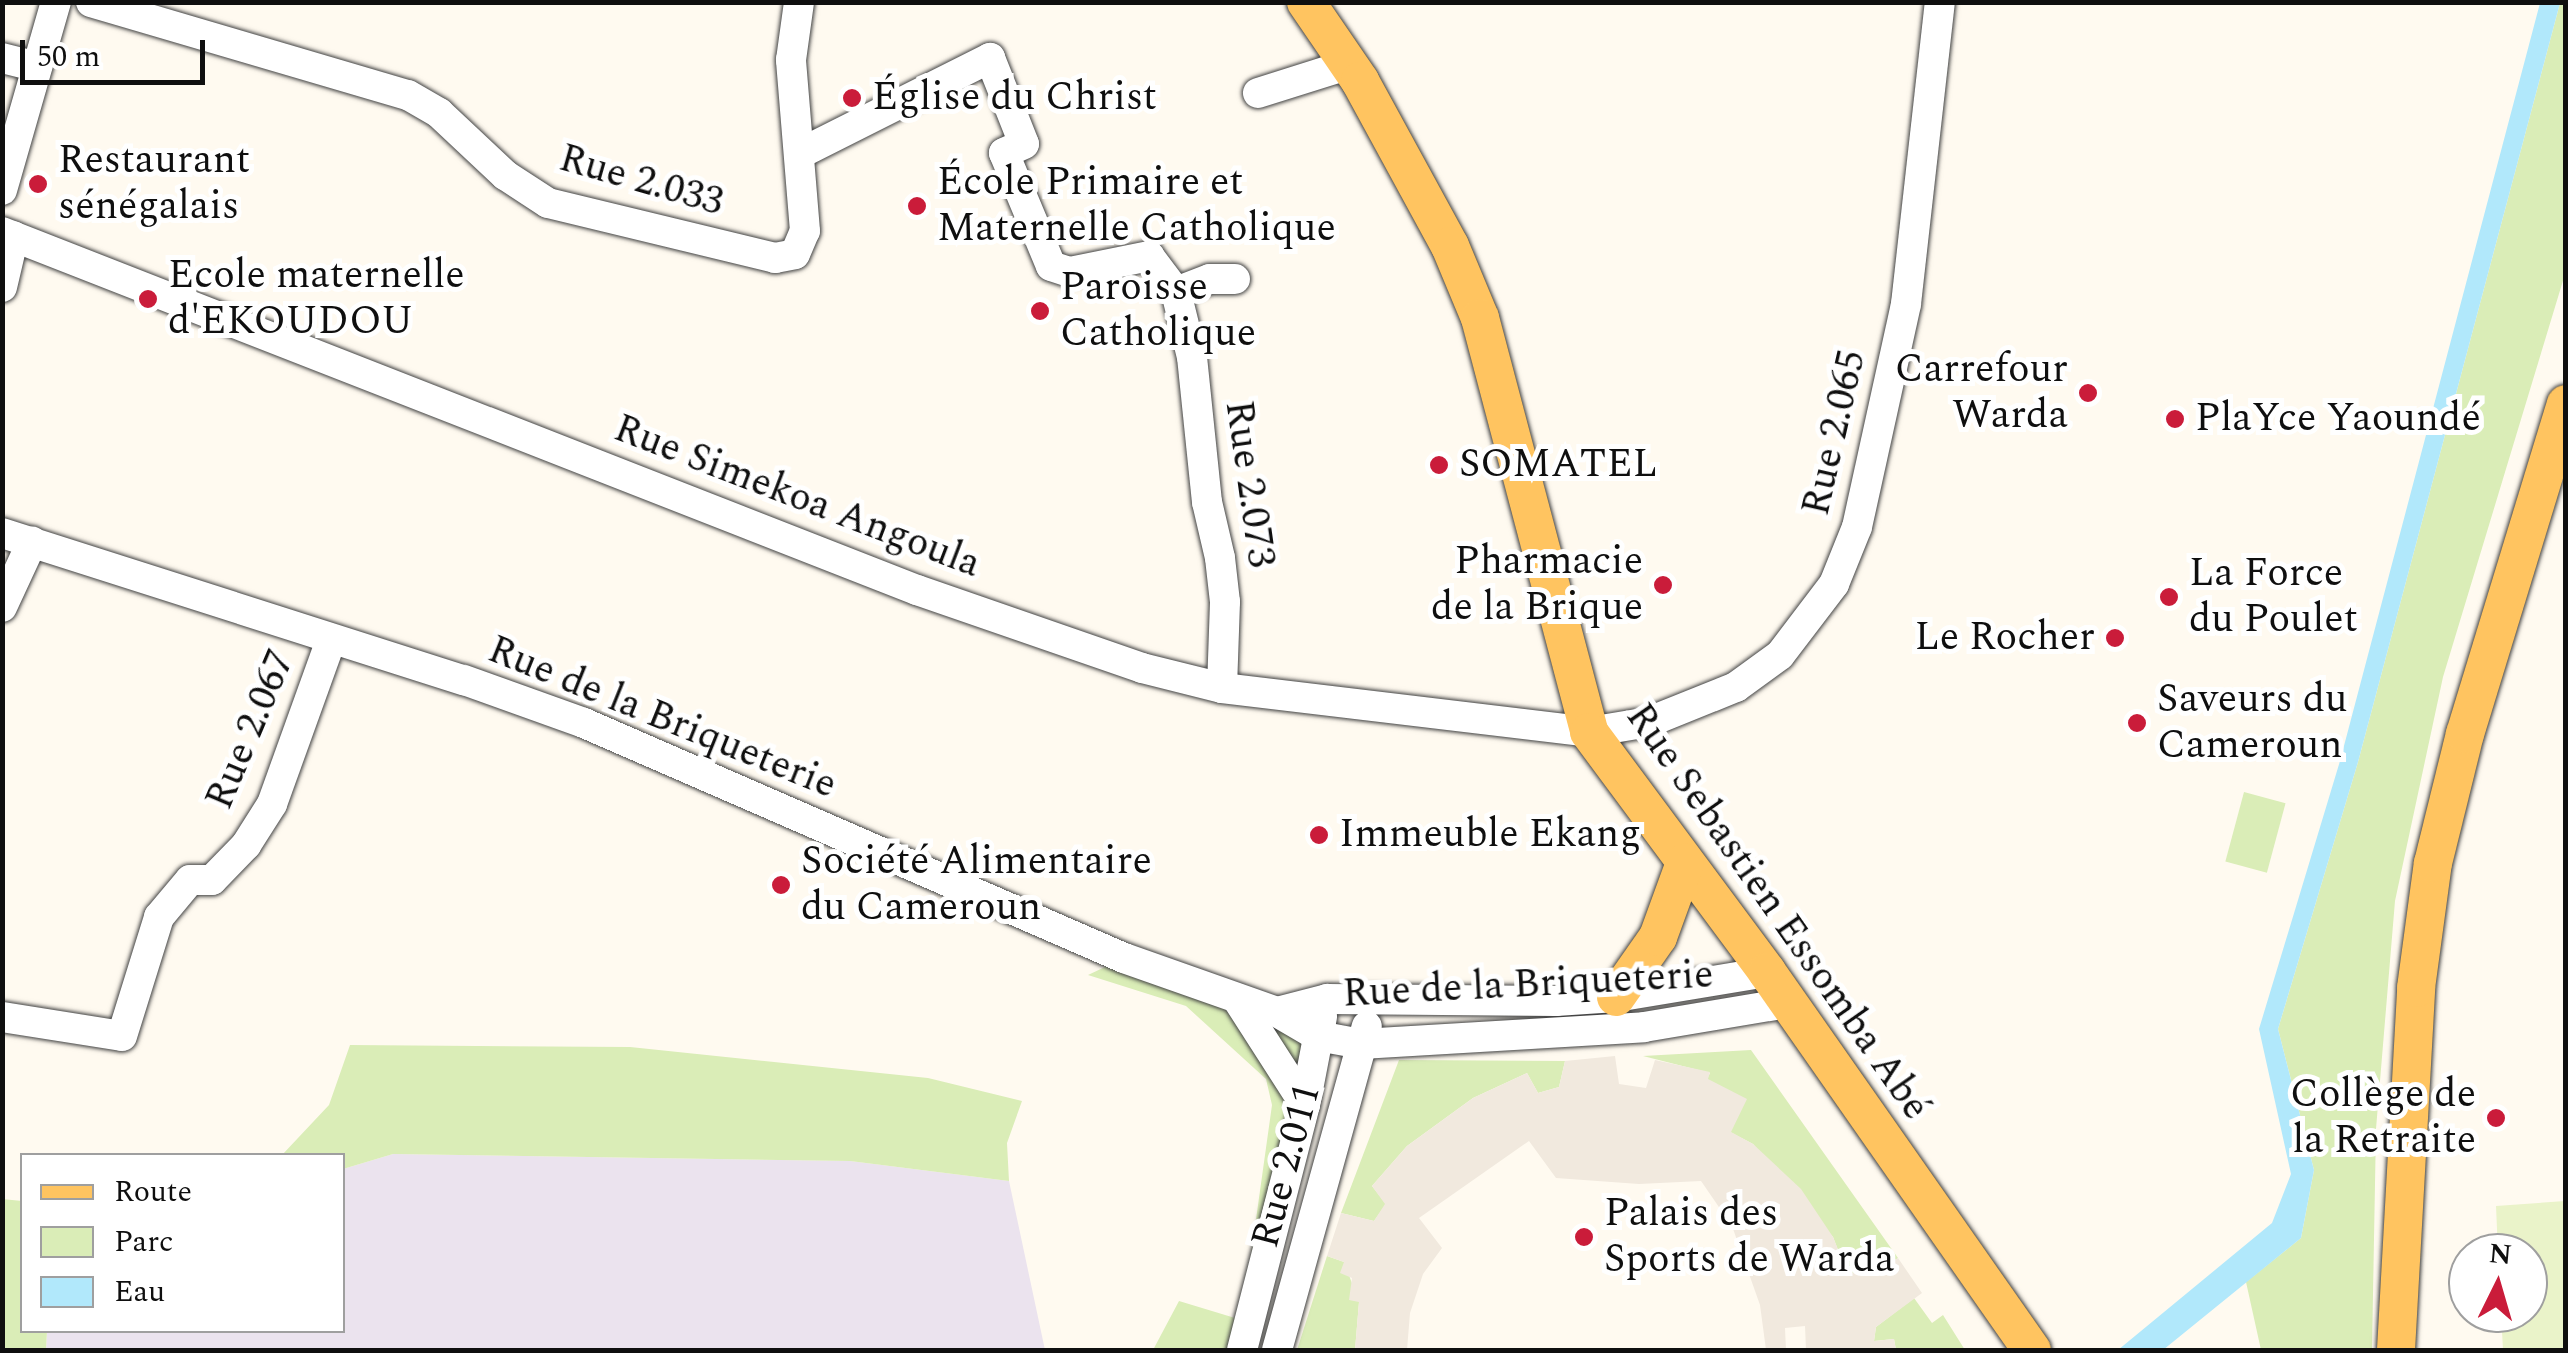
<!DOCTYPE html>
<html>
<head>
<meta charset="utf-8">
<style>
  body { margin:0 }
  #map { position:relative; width:2568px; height:1353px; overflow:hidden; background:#fffaf0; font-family:Spectral,serif }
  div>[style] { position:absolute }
  .industrial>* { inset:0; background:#ebe3ee }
  .green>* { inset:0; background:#daedb7; transform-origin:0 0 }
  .pitch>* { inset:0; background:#eaf3c9 }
  .plaza>* { inset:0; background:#f1e9de }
  .water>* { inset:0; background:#b1e8fb }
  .roads { filter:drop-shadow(0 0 2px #424242) drop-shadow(0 0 2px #424242) }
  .minor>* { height:30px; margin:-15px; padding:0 15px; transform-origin:15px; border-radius:15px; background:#fff }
  .major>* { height:38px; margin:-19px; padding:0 19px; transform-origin:19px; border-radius:19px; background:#ffc460 }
  .dots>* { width:28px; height:28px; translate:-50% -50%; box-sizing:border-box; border:5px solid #fff; border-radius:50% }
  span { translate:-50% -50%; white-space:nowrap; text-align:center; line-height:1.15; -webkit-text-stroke:10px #fff; paint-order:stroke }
  .poi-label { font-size:40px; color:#0f0f0f }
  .left { translate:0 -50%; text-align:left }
  .right { translate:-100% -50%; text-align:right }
  .street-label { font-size:40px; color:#0f0f0f }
  .frame { position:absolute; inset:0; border:5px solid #0f0f0f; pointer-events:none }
  .legend { position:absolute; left:20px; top:1153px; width:325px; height:180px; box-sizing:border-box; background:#fff; border:2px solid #9f9f9f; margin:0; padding:12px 18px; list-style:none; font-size:30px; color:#0f0f0f }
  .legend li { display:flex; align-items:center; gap:20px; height:50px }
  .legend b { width:50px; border:2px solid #9f9f9f }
  .north { position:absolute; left:2448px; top:1233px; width:100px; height:100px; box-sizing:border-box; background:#fff; border:2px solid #9f9f9f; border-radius:50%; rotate:5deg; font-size:28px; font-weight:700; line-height:40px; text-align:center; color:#0f0f0f }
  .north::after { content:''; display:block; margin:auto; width:35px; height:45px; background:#ca1c3a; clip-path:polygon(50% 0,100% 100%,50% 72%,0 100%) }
  .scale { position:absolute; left:20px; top:40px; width:185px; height:45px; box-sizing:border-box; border:5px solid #0f0f0f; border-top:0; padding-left:12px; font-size:30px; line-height:35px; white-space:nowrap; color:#0f0f0f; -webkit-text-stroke:8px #fff; paint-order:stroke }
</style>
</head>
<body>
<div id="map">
  <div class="industrial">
    <i style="clip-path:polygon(393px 1154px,850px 1161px,1009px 1181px,1045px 1350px,46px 1350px,47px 1331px,342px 1330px,343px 1169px)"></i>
  </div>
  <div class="green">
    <i style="clip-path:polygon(2560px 3px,2565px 3px,2565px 274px,2443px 677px,2395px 901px,2376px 1129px,2372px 1350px,2261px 1350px,2246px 1282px,2301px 1238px,2314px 1170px,2278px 1029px,2358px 762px)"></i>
    <i style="left:2244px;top:792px;width:43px;height:72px;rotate:15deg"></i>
    <i style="clip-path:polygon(1124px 958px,1318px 1036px,1242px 1350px,1153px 1350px,1179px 1301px,1235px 1318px,1251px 1255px,1272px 1105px,1266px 1079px,1186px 1006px,1088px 975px)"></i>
    <i style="clip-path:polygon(350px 1045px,630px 1047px,928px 1078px,1022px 1101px,1007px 1143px,1009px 1181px,850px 1161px,393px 1154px,343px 1169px,342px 1156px,282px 1155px,329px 1105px)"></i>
    <i style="clip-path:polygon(1751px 1050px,1898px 1258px,1871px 1275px,1847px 1273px,1833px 1237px,1753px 1144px,1730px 1132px,1707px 1079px,1710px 1073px,1643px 1056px)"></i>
    <i style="clip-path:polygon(1399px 1060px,1565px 1061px,1559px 1087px,1538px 1093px,1527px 1073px,1473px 1098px,1407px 1146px,1372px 1186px,1386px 1204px,1374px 1221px,1341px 1213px)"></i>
    <i style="clip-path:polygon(2px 1199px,22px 1201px,22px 1330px,47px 1331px,46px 1350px,3px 1350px)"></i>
    <i style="clip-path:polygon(1327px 1256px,1344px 1262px,1359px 1302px,1355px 1350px,1297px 1350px)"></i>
    <i style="clip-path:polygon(1914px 1298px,1932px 1323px,1943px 1315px,1965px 1350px,1896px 1350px,1894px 1339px,1874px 1341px,1876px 1327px)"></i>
  </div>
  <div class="pitch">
    <i style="clip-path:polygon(2565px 1201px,2565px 1350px,2503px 1350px,2501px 1313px,2528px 1313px,2528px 1253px,2498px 1253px,2496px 1206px)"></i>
  </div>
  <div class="plaza">
    <i style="clip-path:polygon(1615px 1056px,1619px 1084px,1646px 1088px,1655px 1060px,1710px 1072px,1708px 1079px,1747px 1099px,1731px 1132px,1753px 1144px,1801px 1189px,1833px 1237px,1847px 1272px,1871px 1275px,1898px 1258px,1922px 1293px,1876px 1327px,1874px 1341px,1894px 1339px,1896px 1350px,1806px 1350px,1805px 1326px,1785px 1328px,1786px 1350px,1766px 1350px,1760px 1305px,1732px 1226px,1701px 1181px,1639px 1184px,1556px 1178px,1529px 1141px,1419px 1218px,1442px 1248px,1423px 1274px,1410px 1313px,1407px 1350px,1355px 1350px,1359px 1302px,1349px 1300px,1352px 1278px,1340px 1273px,1344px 1262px,1327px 1256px,1341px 1213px,1374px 1221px,1385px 1204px,1372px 1186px,1407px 1146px,1473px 1098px,1527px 1073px,1538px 1093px,1559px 1087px,1565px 1061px)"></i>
  </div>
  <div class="water">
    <i style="clip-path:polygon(2540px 3px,2560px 3px,2358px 762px,2278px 1029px,2314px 1170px,2301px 1238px,2163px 1350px,2118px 1350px,2272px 1223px,2291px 1174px,2259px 1029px,2340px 761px)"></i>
  </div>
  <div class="roads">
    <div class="minor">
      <i style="left:91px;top:2px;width:330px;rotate:16.4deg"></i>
      <i style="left:408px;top:95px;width:36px;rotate:30deg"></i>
      <i style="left:439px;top:113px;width:91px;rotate:43.2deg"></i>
      <i style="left:505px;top:175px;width:51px;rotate:33.1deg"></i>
      <i style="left:548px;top:203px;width:234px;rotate:13.6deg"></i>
      <i style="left:775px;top:258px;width:20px;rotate:-11deg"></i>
      <i style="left:795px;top:254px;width:25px;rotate:-67deg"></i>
      <i style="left:805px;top:231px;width:172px;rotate:-94.7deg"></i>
      <i style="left:791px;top:60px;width:59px;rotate:-82.1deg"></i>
      <i style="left:2px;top:58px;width:36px;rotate:14deg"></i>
      <i style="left:1258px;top:93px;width:96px;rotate:-17.5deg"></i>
      <i style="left:799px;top:154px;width:214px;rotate:-26.7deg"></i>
      <i style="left:990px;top:58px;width:92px;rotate:68.4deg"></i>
      <i style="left:1024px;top:144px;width:22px;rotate:156deg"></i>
      <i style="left:1004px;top:153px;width:122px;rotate:67.4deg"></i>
      <i style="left:1051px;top:266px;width:20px;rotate:18deg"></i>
      <i style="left:1070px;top:272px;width:81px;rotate:-11.4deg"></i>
      <i style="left:1149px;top:256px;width:45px;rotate:53.1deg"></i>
      <i style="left:1176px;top:292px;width:36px;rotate:-21deg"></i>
      <i style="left:1210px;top:279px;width:25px"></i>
      <i style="left:2px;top:190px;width:196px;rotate:-74deg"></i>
      <i style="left:2px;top:232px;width:983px;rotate:21.37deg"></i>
      <i style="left:917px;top:590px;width:238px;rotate:19.1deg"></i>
      <i style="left:1142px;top:668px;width:82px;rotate:14deg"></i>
      <i style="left:1222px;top:688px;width:370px;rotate:6.8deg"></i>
      <i style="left:1589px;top:732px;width:61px;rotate:-9.5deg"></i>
      <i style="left:1649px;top:722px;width:94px;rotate:-21.9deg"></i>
      <i style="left:1736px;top:687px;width:54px;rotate:-36deg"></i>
      <i style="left:1780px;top:655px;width:89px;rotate:-52.7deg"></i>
      <i style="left:1834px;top:584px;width:61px;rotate:-68deg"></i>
      <i style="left:1857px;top:527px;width:228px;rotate:-77.6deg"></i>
      <i style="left:1906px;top:304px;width:304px;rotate:-83.6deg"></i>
      <i style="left:2px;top:287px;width:52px;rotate:-76.8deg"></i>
      <i style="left:1176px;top:292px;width:67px;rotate:76.2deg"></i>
      <i style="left:1192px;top:357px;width:146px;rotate:84.1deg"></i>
      <i style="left:1207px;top:502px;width:57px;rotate:76.9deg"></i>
      <i style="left:1220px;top:558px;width:44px;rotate:83.5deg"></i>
      <i style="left:1225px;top:602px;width:86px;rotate:92deg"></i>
      <i style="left:2px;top:533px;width:485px;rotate:17.7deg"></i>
      <i style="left:464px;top:680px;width:127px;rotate:19.7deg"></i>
      <i style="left:584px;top:723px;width:589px;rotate:23.52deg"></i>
      <i style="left:1124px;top:958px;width:162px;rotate:19.4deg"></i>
      <i style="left:1277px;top:1012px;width:48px;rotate:30.3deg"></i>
      <i style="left:1318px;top:1036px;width:44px;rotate:10.5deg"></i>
      <i style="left:1361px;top:1044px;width:284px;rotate:-3.4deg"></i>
      <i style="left:1644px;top:1027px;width:146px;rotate:-9.5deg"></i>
      <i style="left:2px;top:607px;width:72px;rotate:-65.2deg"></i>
      <i style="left:1239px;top:1002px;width:122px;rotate:57.3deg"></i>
      <i style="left:1277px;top:1012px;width:52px;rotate:-14.6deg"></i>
      <i style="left:1327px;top:999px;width:229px;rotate:0.5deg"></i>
      <i style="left:1556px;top:1001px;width:60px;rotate:-3.8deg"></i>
      <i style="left:1616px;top:997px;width:153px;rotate:-9.4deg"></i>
      <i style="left:2px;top:1017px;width:121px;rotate:9deg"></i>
      <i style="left:122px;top:1036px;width:125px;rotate:-72.7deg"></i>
      <i style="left:159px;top:917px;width:48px;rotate:-50deg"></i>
      <i style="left:190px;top:880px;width:22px"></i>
      <i style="left:212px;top:880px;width:49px;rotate:-45.8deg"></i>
      <i style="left:246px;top:845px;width:49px;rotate:-57.6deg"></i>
      <i style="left:272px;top:804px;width:174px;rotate:-70.2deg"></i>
      <i style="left:1242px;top:1350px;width:253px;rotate:-75.6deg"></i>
      <i style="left:1305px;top:1105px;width:90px;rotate:-79.1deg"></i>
      <i style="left:1277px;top:1350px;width:336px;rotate:-74.5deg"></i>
    </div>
    <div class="major">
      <i style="left:1306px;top:2px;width:96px;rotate:55.6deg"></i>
      <i style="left:1360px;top:81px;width:188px;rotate:61.4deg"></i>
      <i style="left:1450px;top:246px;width:78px;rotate:67.4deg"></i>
      <i style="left:1480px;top:318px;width:428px;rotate:75.2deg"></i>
      <i style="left:1589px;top:732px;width:299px;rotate:53.4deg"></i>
      <i style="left:1767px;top:972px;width:462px;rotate:55deg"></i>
      <i style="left:1616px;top:997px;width:73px;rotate:-55deg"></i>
      <i style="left:1658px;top:937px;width:79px;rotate:-70deg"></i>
      <i style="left:2396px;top:1350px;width:363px;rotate:-86.8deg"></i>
      <i style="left:2416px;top:988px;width:126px;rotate:-82.3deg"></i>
      <i style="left:2433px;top:863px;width:133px;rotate:-76.1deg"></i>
      <i style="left:2465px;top:734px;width:345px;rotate:-73deg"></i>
    </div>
  </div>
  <div class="dots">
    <i style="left:852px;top:98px;background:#ca1c3a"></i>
    <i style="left:38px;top:184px;background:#ca1c3a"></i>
    <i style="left:917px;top:206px;background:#ca1c3a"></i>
    <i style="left:148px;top:299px;background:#ca1c3a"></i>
    <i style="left:1040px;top:311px;background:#ca1c3a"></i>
    <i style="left:2088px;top:393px;background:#ca1c3a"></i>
    <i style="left:2175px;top:419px;background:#ca1c3a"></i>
    <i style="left:1439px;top:465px;background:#ca1c3a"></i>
    <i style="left:1663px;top:585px;background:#ca1c3a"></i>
    <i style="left:2169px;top:597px;background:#ca1c3a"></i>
    <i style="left:2115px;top:638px;background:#ca1c3a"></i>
    <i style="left:2137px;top:723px;background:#ca1c3a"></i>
    <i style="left:1319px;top:835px;background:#ca1c3a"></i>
    <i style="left:781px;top:885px;background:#ca1c3a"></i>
    <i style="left:2496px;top:1118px;background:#ca1c3a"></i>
    <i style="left:1584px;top:1237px;background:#ca1c3a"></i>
  </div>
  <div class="poi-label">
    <span class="left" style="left:872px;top:98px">Église du Christ</span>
    <span class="left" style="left:58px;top:184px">Restaurant<br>sénégalais</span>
    <span class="left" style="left:937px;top:206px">École Primaire et<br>Maternelle Catholique</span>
    <span class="left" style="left:168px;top:299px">Ecole maternelle<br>d'EKOUDOU</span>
    <span class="left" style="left:1060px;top:311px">Paroisse<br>Catholique</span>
    <span class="right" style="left:2068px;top:393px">Carrefour<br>Warda</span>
    <span class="left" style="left:2195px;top:419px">PlaYce Yaoundé</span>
    <span class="left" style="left:1459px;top:465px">SOMATEL</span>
    <span class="right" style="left:1643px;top:585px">Pharmacie<br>de la Brique</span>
    <span class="left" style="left:2189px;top:597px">La Force<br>du Poulet</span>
    <span class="right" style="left:2095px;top:638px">Le Rocher</span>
    <span class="left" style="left:2157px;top:723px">Saveurs du<br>Cameroun</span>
    <span class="left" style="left:1339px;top:835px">Immeuble Ekang</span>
    <span class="left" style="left:801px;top:885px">Société Alimentaire<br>du Cameroun</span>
    <span class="right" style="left:2476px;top:1118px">Collège de<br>la Retraite</span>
    <span class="left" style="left:1604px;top:1237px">Palais des<br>Sports de Warda</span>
  </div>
  <div class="street-label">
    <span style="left:641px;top:181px;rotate:16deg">Rue 2.033</span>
    <span style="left:1835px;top:433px;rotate:-77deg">Rue 2.065</span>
    <span style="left:1249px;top:484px;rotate:82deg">Rue 2.073</span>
    <span style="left:797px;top:497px;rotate:21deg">Rue Simekoa Angoula</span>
    <span style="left:662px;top:718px;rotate:22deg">Rue de la Briqueterie</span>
    <span style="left:251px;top:730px;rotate:-67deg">Rue 2.067</span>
    <span style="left:1777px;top:912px;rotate:55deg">Rue Sebastien Essomba Abé</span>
    <span style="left:1528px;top:985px;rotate:-3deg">Rue de la Briqueterie</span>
    <span style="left:1287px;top:1166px;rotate:-75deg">Rue 2.011</span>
  </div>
  <div class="frame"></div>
  <ul class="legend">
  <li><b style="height:12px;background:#ffc460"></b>Route</li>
  <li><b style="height:28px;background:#daedb7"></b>Parc</li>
  <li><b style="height:28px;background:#b1e8fb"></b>Eau</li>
  </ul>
  <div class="north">N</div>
  <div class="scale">50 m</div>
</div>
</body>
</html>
